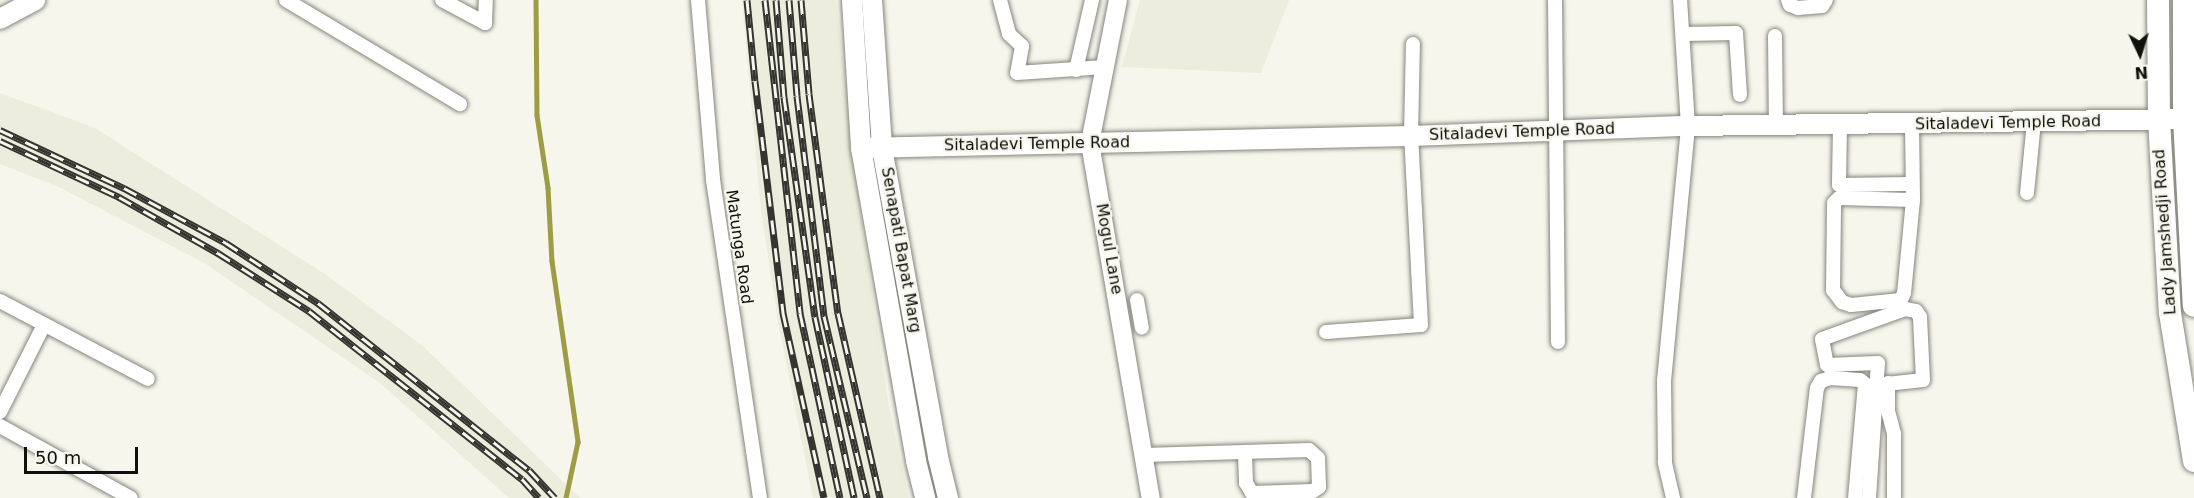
<!DOCTYPE html>
<html>
<head>
<meta charset="utf-8">
<style>
  body { margin:0 }
  #map { position:relative; width:2194px; height:498px; overflow:hidden; background:#f6f6ed; font-family:"DejaVu Sans",sans-serif }
  div>[style] { position:absolute }
  .built>* { inset:0; background:#eceddc }
  .stream>* { height:4.5px; margin:-2.25px; padding:0 2.25px; transform-origin:2.25px; border-radius:2.25px; background:#9e9c44 }
  .roads { filter:drop-shadow(0 0 2px #85857d) drop-shadow(0 0 2px #85857d) }
  .minor>* { height:14px; margin:-7px; padding:0 7px; transform-origin:7px; border-radius:7px; background:#fff }
  .tertiary>* { height:18px; margin:-9px; padding:0 9px; transform-origin:9px; border-radius:9px; background:#fff }
  .secondary>* { height:20px; margin:-10px; padding:0 10px; transform-origin:10px; border-radius:10px; background:#fff }
  .primary>* { height:22px; margin:-11px; padding:0 11px; transform-origin:11px; border-radius:11px; background:#fff }
  .rail>* { height:7px; margin-top:-3.5px; transform-origin:0; background:repeating-linear-gradient(90deg,#f6f6ed 0 14px,#343430 0 28px); box-sizing:border-box; border-block:2px solid #343430 }
  span { translate:-50% -50%; white-space:nowrap; text-align:center; line-height:1.15; -webkit-text-stroke:4.5px #f6f6ed; paint-order:stroke }
  .street-label { font-size:16px; color:#10100d }
  .north { position:absolute; left:2110px; top:24px; width:60px; height:60px; -webkit-text-stroke:4px #f6f6ed; paint-order:stroke; rotate:176deg; font-size:16px; font-weight:700; line-height:24px; text-align:center; color:#10100d }
  .north::after { content:''; display:block; margin:auto; width:21px; height:27px; background:#10100d; clip-path:polygon(50% 0,100% 100%,50% 72%,0 100%) }
  .scale { position:absolute; left:24px; top:447px; width:114px; height:27px; box-sizing:border-box; border:3px solid #10100d; border-top:0; padding-left:8px; font-size:18px; line-height:21px; white-space:nowrap; color:#10100d; -webkit-text-stroke:4px #f6f6ed; paint-order:stroke }
</style>
</head>
<body>
<div id="map">
  <div class="built">
    <i style="clip-path:polygon(742px 0,836px 0,861px 215px,889px 407px,909px 498px,813px 498px,779px 327px,761px 211px)"></i>
    <i style="clip-path:polygon(1140px 0,1289px 0,1261px 73px,1122px 67px)"></i>
    <i style="clip-path:polygon(0 93px,95px 128px,325px 274px,423px 346px,580px 498px,509px 498px,380px 383px,206px 264px,59px 187px,0 164px)"></i>
  </div>
  <div class="stream">
    <i style="left:536px;top:0;width:115px;rotate:89.5deg"></i>
    <i style="left:537px;top:115px;width:74px;rotate:81.4deg"></i>
    <i style="left:548px;top:188px;width:73px;rotate:86.9deg"></i>
    <i style="left:552px;top:261px;width:183px;rotate:81.8deg"></i>
    <i style="left:578px;top:442px;width:57px;rotate:102.1deg"></i>
  </div>
  <div class="roads">
    <div class="minor">
      <i style="left:286px;top:0;width:203px;rotate:30.9deg"></i>
      <i style="left:442px;top:0;width:49px;rotate:28.1deg"></i>
      <i style="left:485px;top:23px;width:23px;rotate:-88deg"></i>
      <i style="left:698px;top:0;width:181px;rotate:85.2deg"></i>
      <i style="left:713px;top:180px;width:321px;rotate:81.6deg"></i>
      <i style="left:1000px;top:0;width:35px;rotate:75deg"></i>
      <i style="left:1009px;top:34px;width:18px;rotate:43deg"></i>
      <i style="left:1022px;top:46px;width:27px;rotate:100deg"></i>
      <i style="left:1017px;top:73px;width:88px;rotate:-3.9deg"></i>
      <i style="left:1555px;top:0;width:342px;rotate:89.5deg"></i>
      <i style="left:1788px;top:0;width:5px;rotate:68deg"></i>
      <i style="left:1790px;top:5px;width:9px;rotate:21deg"></i>
      <i style="left:1798px;top:8px;width:24px;rotate:-5deg"></i>
      <i style="left:1822px;top:6px;width:7px;rotate:-56deg"></i>
      <i style="left:1683px;top:34px;width:53px;rotate:-1.1deg"></i>
      <i style="left:1736px;top:33px;width:62px;rotate:86.3deg"></i>
      <i style="left:1775px;top:36px;width:90px;rotate:89.4deg"></i>
      <i style="left:1076px;top:70px;width:72px;rotate:-77.1deg"></i>
      <i style="left:1840px;top:125px;width:60px;rotate:91deg"></i>
      <i style="left:1839px;top:185px;width:73px;rotate:-0.8deg"></i>
      <i style="left:1912px;top:125px;width:75px;rotate:89.2deg"></i>
      <i style="left:1913px;top:200px;width:93px;rotate:95.5deg"></i>
      <i style="left:1904px;top:293px;width:8px;rotate:113deg"></i>
      <i style="left:1901px;top:300px;width:50px;rotate:174.3deg"></i>
      <i style="left:1851px;top:305px;width:9px;rotate:-162deg"></i>
      <i style="left:1842px;top:302px;width:15px;rotate:-127deg"></i>
      <i style="left:1833px;top:290px;width:87px;rotate:-89.3deg"></i>
      <i style="left:1834px;top:203px;width:7px;rotate:-45deg"></i>
      <i style="left:1839px;top:198px;width:74px;rotate:1.5deg"></i>
      <i style="left:2027px;top:193px;width:71px;rotate:-84.4deg"></i>
      <i style="left:1137px;top:300px;width:28px;rotate:80deg"></i>
      <i style="left:0;top:301px;width:167px;rotate:27.8deg"></i>
      <i style="left:1326px;top:332px;width:95px;rotate:-4.2deg"></i>
      <i style="left:1421px;top:325px;width:189px;rotate:-93deg"></i>
      <i style="left:1411px;top:136px;width:92px;rotate:-88.8deg"></i>
      <i style="left:1888px;top:383px;width:28px;rotate:90deg"></i>
      <i style="left:1888px;top:411px;width:24px;rotate:75deg"></i>
      <i style="left:1894px;top:434px;width:64px;rotate:90deg"></i>
      <i style="left:0;top:412px;width:97px;rotate:-63.2deg"></i>
      <i style="left:0;top:426px;width:149px;rotate:28.8deg"></i>
      <i style="left:1144px;top:455px;width:165px;rotate:-1.7deg"></i>
      <i style="left:1309px;top:450px;width:12px;rotate:42deg"></i>
      <i style="left:1318px;top:458px;width:29px;rotate:88deg"></i>
      <i style="left:1319px;top:487px;width:7px;rotate:146deg"></i>
      <i style="left:1313px;top:491px;width:61px;rotate:178.1deg"></i>
      <i style="left:1252px;top:493px;width:12px;rotate:-121deg"></i>
      <i style="left:1246px;top:483px;width:30px;rotate:-92deg"></i>
      <i style="left:1673px;top:498px;width:37px;rotate:-103deg"></i>
      <i style="left:1665px;top:462px;width:81px;rotate:-90.7deg"></i>
      <i style="left:1664px;top:381px;width:256px;rotate:-84.6deg"></i>
      <i style="left:1688px;top:126px;width:126px;rotate:-93.6deg"></i>
      <i style="left:1804px;top:498px;width:111px;rotate:-83.3deg"></i>
      <i style="left:1817px;top:388px;width:8px;rotate:-60deg"></i>
      <i style="left:1821px;top:381px;width:9px;rotate:-18deg"></i>
      <i style="left:1830px;top:378px;width:30px;rotate:4deg"></i>
      <i style="left:1860px;top:380px;width:6px;rotate:39deg"></i>
      <i style="left:1865px;top:384px;width:114px;rotate:95deg"></i>
      <i style="left:1869px;top:498px;width:135px;rotate:-86.2deg"></i>
      <i style="left:1878px;top:363px;width:51px;rotate:177.8deg"></i>
      <i style="left:1827px;top:365px;width:26px;rotate:-101deg"></i>
      <i style="left:1822px;top:339px;width:88px;rotate:-19.9deg"></i>
      <i style="left:1905px;top:309px;width:11px;rotate:10deg"></i>
      <i style="left:1916px;top:311px;width:7px;rotate:56deg"></i>
      <i style="left:1920px;top:317px;width:63px;rotate:87.3deg"></i>
      <i style="left:1923px;top:380px;width:46px;rotate:173.8deg"></i>
    </div>
    <div class="tertiary">
      <i style="left:1118px;top:0;width:146px;rotate:101.1deg"></i>
      <i style="left:1090px;top:143px;width:360px;rotate:80.3deg"></i>
    </div>
    <div class="secondary">
      <i style="left:852px;top:0;width:148px;rotate:86.5deg"></i>
      <i style="left:861px;top:148px;width:318px;rotate:80deg"></i>
      <i style="left:916px;top:461px;width:38px;rotate:76deg"></i>
      <i style="left:872px;top:0;width:148px;rotate:86.1deg"></i>
      <i style="left:882px;top:148px;width:314px;rotate:79.7deg"></i>
      <i style="left:938px;top:457px;width:42px;rotate:76.3deg"></i>
      <i style="left:0;top:19px;width:40px;rotate:-28deg"></i>
      <i style="left:861px;top:148px;width:550px;rotate:-1.25deg"></i>
      <i style="left:1411px;top:136px;width:277px;rotate:-2.1deg"></i>
      <i style="left:1688px;top:126px;width:506px;rotate:-0.79deg"></i>
    </div>
    <div class="primary">
      <i style="left:2158px;top:0;width:119px;rotate:89.5deg"></i>
      <i style="left:2159px;top:119px;width:194px;rotate:86.8deg"></i>
      <i style="left:2170px;top:313px;width:150px;rotate:80.8deg"></i>
      <i style="left:2184px;top:0;width:118px;rotate:90deg"></i>
      <i style="left:2184px;top:118px;width:188px;rotate:87deg"></i>
    </div>
  </div>
  <div class="rail">
    <i style="left:747px;top:0;width:81px;rotate:84.4deg"></i>
    <i style="left:755px;top:81px;width:234px;rotate:83.1deg"></i>
    <i style="left:783px;top:313px;width:189px;rotate:77.5deg"></i>
    <i style="left:765px;top:0;width:315px;rotate:83.6deg"></i>
    <i style="left:800px;top:313px;width:189px;rotate:77.8deg"></i>
    <i style="left:776px;top:0;width:97px;rotate:85.3deg"></i>
    <i style="left:784px;top:97px;width:222px;rotate:82deg"></i>
    <i style="left:815px;top:317px;width:185px;rotate:77.8deg"></i>
    <i style="left:789px;top:0;width:96px;rotate:85.2deg"></i>
    <i style="left:797px;top:96px;width:222px;rotate:83deg"></i>
    <i style="left:824px;top:316px;width:187px;rotate:76.7deg"></i>
    <i style="left:801px;top:0;width:94px;rotate:85.1deg"></i>
    <i style="left:809px;top:94px;width:221px;rotate:82.5deg"></i>
    <i style="left:838px;top:313px;width:190px;rotate:77.2deg"></i>
    <i style="left:0;top:130px;width:137px;rotate:25.1deg"></i>
    <i style="left:124px;top:188px;width:116px;rotate:28.3deg"></i>
    <i style="left:226px;top:243px;width:110px;rotate:33.1deg"></i>
    <i style="left:318px;top:303px;width:269px;rotate:38.4deg"></i>
    <i style="left:529px;top:470px;width:38px;rotate:47deg"></i>
    <i style="left:0;top:141px;width:132px;rotate:25.2deg"></i>
    <i style="left:119px;top:197px;width:114px;rotate:29.5deg"></i>
    <i style="left:218px;top:253px;width:108px;rotate:32.5deg"></i>
    <i style="left:309px;top:311px;width:271px;rotate:38.3deg"></i>
    <i style="left:522px;top:479px;width:25px;rotate:48deg"></i>
  </div>
  <div class="street-label">
    <span style="left:2008px;top:123px;rotate:-1deg">Sitaladevi Temple Road</span>
    <span style="left:1522px;top:132px;rotate:-2deg">Sitaladevi Temple Road</span>
    <span style="left:1037px;top:144px;rotate:-1deg">Sitaladevi Temple Road</span>
    <span style="left:2165px;top:232px;rotate:-94deg">Lady Jamshedji Road</span>
    <span style="left:739px;top:247px;rotate:82deg">Matunga Road</span>
    <span style="left:1109px;top:249px;rotate:80deg">Mogul Lane</span>
    <span style="left:901px;top:250px;rotate:80deg">Senapati Bapat Marg</span>
  </div>
  <div class="north">N</div>
  <div class="scale">50 m</div>
</div>
</body>
</html>
